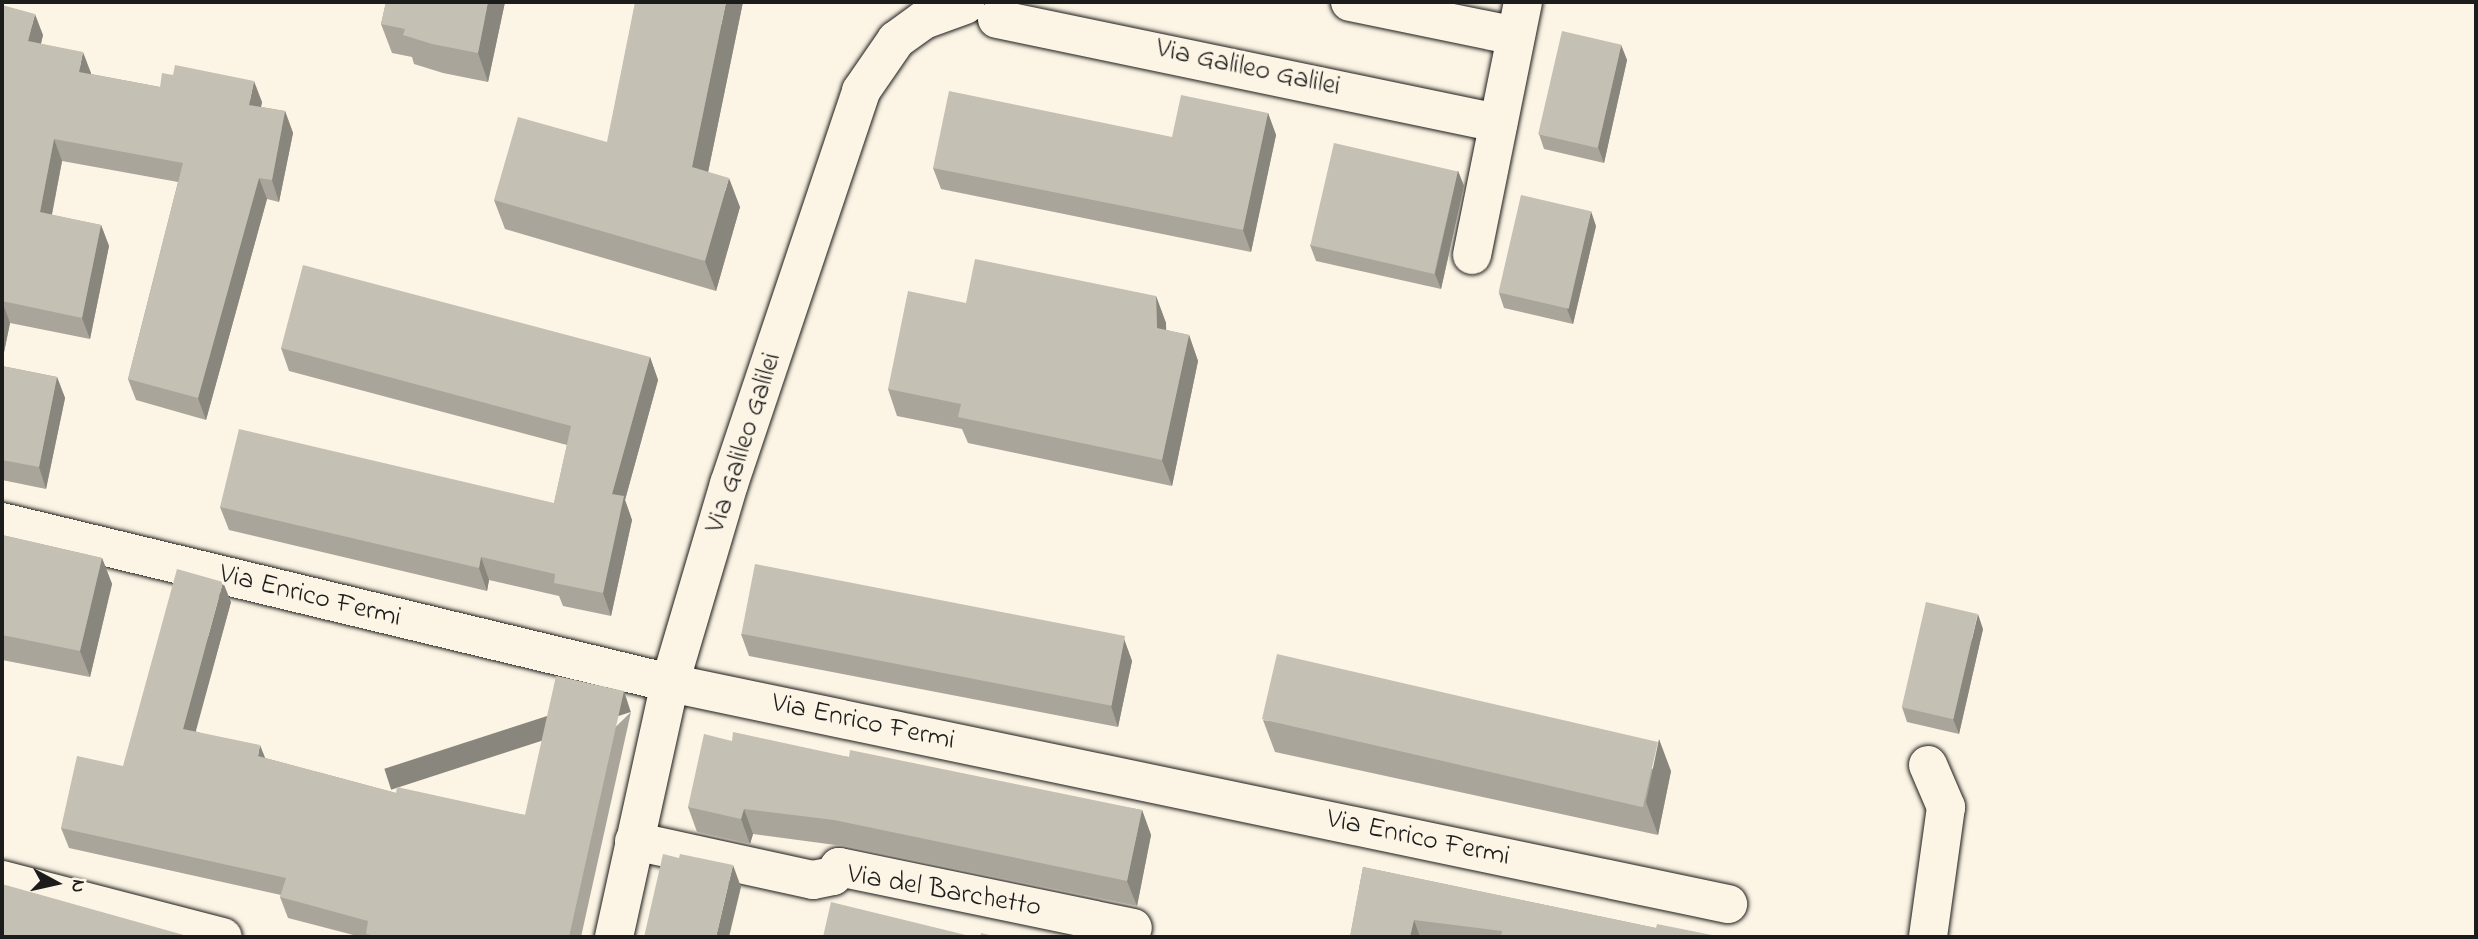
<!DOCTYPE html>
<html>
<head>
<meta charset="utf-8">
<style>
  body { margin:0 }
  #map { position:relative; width:2478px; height:939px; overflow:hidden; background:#fcf5e5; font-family:"Indie Flower",sans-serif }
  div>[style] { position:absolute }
  .roads { filter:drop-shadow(0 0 2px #1c1c1c) drop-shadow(0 0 2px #1c1c1c) }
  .minor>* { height:38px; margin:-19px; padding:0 19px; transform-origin:19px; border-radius:19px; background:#fcf5e5 }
  .wall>* { inset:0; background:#a9a59a }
  .shaded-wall>* { inset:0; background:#89867d; transform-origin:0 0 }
  .building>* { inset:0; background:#c4c0b3; transform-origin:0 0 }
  span { translate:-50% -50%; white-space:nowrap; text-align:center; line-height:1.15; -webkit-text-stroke:6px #fcf5e5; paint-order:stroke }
  .street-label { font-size:28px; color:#1c1c1c }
  .frame { position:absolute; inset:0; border:4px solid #1c1c1c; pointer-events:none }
  .north { position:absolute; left:21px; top:848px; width:70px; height:70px; -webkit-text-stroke:5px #fcf5e5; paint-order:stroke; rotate:98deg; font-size:19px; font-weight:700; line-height:28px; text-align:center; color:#1c1c1c }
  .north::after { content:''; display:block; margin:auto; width:24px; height:32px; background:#1c1c1c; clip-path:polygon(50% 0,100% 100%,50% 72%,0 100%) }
</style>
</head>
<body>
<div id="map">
  <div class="roads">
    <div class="minor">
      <i style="left:1350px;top:2px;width:169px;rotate:11.6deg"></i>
      <i style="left:997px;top:19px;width:512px;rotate:11.73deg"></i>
      <i style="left:1472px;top:255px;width:258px;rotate:-78.6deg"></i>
      <i style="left:2px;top:522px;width:687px;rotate:13.55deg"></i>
      <i style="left:670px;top:683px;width:1081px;rotate:11.8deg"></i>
      <i style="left:1928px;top:765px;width:46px;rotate:66.8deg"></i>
      <i style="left:1946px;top:807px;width:131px;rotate:97.9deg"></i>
      <i style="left:634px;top:841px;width:183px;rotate:12.3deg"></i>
      <i style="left:813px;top:880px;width:20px;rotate:-11deg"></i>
      <i style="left:833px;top:876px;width:11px;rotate:-56deg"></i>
      <i style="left:839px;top:867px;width:300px;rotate:11.7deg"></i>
      <i style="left:2px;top:880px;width:228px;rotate:14.5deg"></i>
      <i style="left:614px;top:937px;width:260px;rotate:-77.6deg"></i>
      <i style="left:670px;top:683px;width:208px;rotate:-73.5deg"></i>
      <i style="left:729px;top:484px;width:415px;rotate:-71.4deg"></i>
      <i style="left:861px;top:91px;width:62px;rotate:-55.5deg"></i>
      <i style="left:896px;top:40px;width:34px;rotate:-36deg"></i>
      <i style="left:924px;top:20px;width:44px;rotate:-20.1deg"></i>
    </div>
  </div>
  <div class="wall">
    <i style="clip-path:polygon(386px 2px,505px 2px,488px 82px,443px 73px,414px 64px,412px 57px,392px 53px,381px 24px)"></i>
    <i style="clip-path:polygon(743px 2px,708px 172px,740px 207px,716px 291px,505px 229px,494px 200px,607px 142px)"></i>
    <i style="clip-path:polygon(2px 5px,43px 35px,41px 44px,91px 73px,91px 74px,160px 87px,262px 102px,261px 107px,285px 111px,293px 133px,279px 202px,267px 199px,206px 420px,136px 400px,128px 379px,178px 182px,62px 161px,52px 215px,101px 225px,109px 246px,90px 339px,10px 323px,2px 362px)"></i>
    <i style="clip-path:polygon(1621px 45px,1627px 60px,1604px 163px,1544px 149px,1539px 134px)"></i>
    <i style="clip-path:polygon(1268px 113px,1276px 135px,1251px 252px,941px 189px,933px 168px,1172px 137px)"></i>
    <i style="clip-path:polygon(1458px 171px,1464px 186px,1441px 289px,1316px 261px,1310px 245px)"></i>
    <i style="clip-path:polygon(1596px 226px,1573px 324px,1504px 308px,1499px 293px)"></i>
    <i style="clip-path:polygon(1156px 296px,1166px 323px,1166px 330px,1189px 335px,1198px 361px,1172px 486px,968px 443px,962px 429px,897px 416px,888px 389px,966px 303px)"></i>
    <i style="clip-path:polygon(281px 348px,650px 357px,658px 380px,625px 500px,632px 520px,611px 616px,563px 606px,559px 596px,489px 580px,487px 591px,229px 530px,220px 507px,554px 503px,567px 445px,289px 371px)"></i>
    <i style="clip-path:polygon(2px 366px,57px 377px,65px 398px,46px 489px,2px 480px)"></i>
    <i style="clip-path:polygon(2px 535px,102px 558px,112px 584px,90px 677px,2px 660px)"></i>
    <i style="clip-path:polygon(231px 602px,195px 731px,265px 758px,396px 793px,525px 815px,631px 712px,581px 937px,361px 937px,288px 918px,280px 897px,281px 895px,69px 848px,61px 828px,123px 766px)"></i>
    <i style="clip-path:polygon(1983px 629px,1959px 734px,1907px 722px,1902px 707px)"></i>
    <i style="clip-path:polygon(741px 634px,1124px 639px,1132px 661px,1118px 727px,749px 656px)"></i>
    <i style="clip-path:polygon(1263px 720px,1671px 771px,1658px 835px,1275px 752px)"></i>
    <i style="clip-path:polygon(732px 741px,849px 757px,1142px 810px,1151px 835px,1137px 906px,843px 846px,753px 834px,750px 844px,697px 832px,688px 807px)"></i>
    <i style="clip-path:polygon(1363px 867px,1656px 928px,1712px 937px,1350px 937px)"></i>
  </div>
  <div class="shaded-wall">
    <i style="clip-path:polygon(488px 2px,505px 2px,488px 82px,478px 53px)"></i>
    <i style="clip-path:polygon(726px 2px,743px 2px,703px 197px,692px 167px)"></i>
    <i style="clip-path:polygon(35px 14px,43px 35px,36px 63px,28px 41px)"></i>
    <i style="clip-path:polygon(1621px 45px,1627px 60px,1604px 163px,1598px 147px)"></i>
    <i style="clip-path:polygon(83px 52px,91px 73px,87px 94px,79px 72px)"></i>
    <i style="clip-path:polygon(254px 81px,262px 102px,257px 126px,249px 105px)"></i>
    <i style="clip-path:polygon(285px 111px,293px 133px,279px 202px,272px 180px)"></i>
    <i style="clip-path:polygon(1268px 113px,1276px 135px,1251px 252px,1243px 230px)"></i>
    <i style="clip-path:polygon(54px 139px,62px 161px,48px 234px,40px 212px)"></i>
    <i style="clip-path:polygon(1458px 171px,1464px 186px,1441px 289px,1435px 274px)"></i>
    <i style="clip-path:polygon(259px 178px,267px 199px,206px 420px,198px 398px)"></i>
    <i style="clip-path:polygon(729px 178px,740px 207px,716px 291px,705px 261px)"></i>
    <i style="clip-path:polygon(1591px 211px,1596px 226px,1573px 324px,1567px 309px)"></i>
    <i style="clip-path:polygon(101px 225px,109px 246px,90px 339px,82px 318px)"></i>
    <i style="clip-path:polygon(1156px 296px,1166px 323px,1167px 355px,1157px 328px)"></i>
    <i style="clip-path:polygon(2px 301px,10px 323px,2px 362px)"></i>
    <i style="clip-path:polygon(1189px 335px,1198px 361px,1172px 486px,1162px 460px)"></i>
    <i style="clip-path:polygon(650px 357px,658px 380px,625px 500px,632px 520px,611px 616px,603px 593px,612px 494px)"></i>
    <i style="clip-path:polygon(57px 377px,65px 398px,46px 489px,39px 467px)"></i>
    <i style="clip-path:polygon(481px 557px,489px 580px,487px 591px,479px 568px)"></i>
    <i style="clip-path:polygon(102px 558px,112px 584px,90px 677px,80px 651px)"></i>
    <i style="clip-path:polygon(223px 582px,231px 602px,191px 749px,183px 729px)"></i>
    <i style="clip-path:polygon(1978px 614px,1983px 629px,1959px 734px,1953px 719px)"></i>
    <i style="clip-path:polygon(1124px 639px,1132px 661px,1118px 727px,1111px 706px)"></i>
    <i style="left:624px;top:691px;width:22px;height:252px;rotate:72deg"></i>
    <i style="clip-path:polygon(1659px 739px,1671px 771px,1658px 835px,1646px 802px)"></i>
    <i style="clip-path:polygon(260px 745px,268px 765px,258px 756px)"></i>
    <i style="clip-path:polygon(744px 809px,753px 834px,750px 844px,741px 819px)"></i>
    <i style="clip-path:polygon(1142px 810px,1151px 835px,1137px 906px,1127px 881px)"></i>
    <i style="clip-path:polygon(733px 865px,741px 887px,729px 937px,716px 937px)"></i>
    <i style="clip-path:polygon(1414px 920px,1420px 937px,1410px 937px)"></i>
  </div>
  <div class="building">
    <i style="clip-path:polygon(386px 2px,488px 2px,478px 53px,432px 44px,403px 35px,405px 29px,381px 24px)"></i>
    <i style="clip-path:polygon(635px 2px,726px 2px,692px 167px,729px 178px,705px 261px,494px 200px,518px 117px,607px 142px)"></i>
    <i style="clip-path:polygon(2px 5px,35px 14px,28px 41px,83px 52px,79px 72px,160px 87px,162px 73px,173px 75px,175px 65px,254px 81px,249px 105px,285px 111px,272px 180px,259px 178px,198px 398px,128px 379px,183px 163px,54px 139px,40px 212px,101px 225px,82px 318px,2px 301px,2px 303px)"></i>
    <i style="left:1562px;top:31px;width:61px;height:106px;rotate:13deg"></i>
    <i style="clip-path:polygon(949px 91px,1172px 137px,1181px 95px,1268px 113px,1243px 230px,933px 168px)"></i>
    <i style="left:1334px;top:143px;width:127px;height:105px;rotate:13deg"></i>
    <i style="left:1521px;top:195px;width:72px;height:100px;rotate:13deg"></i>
    <i style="clip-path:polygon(975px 259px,1156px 296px,1157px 328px,1189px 335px,1162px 460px,958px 417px,961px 404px,888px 389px,908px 291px,966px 303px)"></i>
    <i style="clip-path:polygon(303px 265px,650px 357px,612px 494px,624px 496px,603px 593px,554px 583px,555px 574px,481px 557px,479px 568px,220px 507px,239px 429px,554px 503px,571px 426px,281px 348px)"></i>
    <i style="clip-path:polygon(2px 366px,57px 377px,39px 467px,2px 460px)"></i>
    <i style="clip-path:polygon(2px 535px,102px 558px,80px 651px,2px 635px)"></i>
    <i style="left:755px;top:564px;width:377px;height:71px;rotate:11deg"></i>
    <i style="clip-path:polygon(177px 569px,223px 582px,183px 729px,260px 745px,258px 756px,396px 793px,397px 787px,525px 815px,556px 676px,624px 691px,569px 937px,382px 937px,366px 934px,368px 921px,280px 897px,286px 878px,61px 828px,77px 756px,123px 766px)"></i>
    <i style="left:1926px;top:602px;width:53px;height:108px;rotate:13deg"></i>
    <i style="left:1277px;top:654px;width:391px;height:67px;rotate:13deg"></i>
    <i style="clip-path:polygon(733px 732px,849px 757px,850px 750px,1142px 810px,1127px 881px,834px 820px,744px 809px,741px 819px,688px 807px,704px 734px,732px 741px)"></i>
    <i style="clip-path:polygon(663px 854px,679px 858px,680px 854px,733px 865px,716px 937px,644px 937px)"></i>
    <i style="clip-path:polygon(1363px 867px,1656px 928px,1657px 924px,1712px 935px,1711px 937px,1501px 937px,1502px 931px,1414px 920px,1410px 937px,1350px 937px)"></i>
    <i style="clip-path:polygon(2px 884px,191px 937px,2px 937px)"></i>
    <i style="clip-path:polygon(831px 902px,974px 937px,823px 937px)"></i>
    <i style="clip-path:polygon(981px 933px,998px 937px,980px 937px)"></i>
  </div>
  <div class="street-label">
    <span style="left:1248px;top:69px;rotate:12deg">Via Galileo Galilei</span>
    <span style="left:745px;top:443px;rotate:-72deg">Via Galileo Galilei</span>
    <span style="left:310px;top:597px;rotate:14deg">Via Enrico Fermi</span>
    <span style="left:863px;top:723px;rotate:12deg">Via Enrico Fermi</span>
    <span style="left:1418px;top:839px;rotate:12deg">Via Enrico Fermi</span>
    <span style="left:944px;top:892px;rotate:10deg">Via del Barchetto</span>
  </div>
  <div class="frame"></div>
  <div class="north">N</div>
</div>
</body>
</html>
